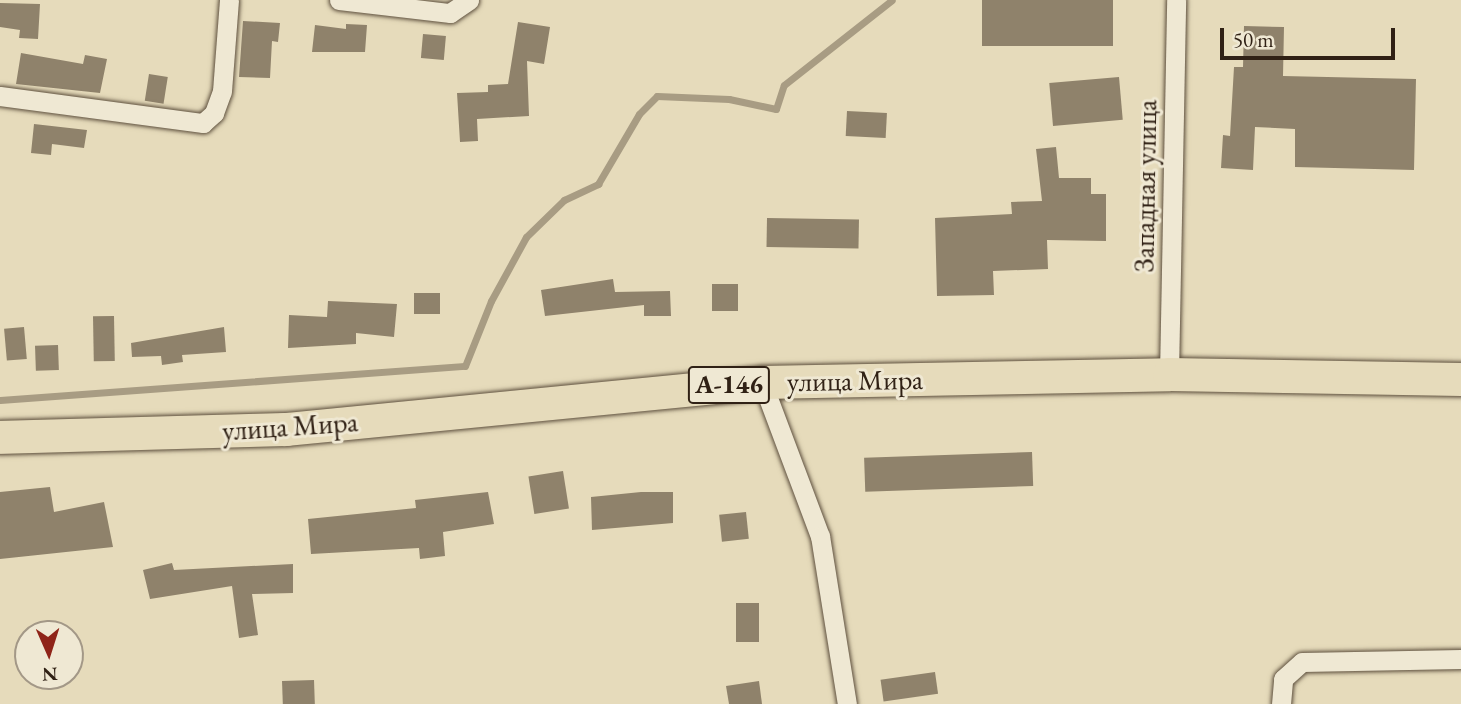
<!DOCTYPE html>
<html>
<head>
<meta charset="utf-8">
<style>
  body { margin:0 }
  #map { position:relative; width:1461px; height:704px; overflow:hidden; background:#e6dbbb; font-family:"EB Garamond",serif }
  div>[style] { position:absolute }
  .stream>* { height:7px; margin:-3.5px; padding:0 3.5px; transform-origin:3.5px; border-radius:3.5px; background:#a89c83 }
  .building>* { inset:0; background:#8f826b; transform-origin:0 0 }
  .roads { filter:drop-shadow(0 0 2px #5e503e) drop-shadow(0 0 2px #5e503e) }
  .minor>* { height:19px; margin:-9.5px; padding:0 9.5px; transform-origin:9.5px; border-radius:9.5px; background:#efe8d3 }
  .trunk>* { height:33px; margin:-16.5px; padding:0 16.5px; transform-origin:16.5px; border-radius:16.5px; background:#e6dbbb }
  span { translate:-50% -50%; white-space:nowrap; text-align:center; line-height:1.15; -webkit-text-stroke:6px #efe8d3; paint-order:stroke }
  .shield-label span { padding:2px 5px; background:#efe8d3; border:2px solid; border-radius:5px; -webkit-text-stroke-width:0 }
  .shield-label { font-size:26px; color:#302115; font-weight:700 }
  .street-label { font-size:28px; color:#302115 }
  .north { position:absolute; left:14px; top:620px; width:70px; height:70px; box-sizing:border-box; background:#efe8d3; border:2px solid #a39887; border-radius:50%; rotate:177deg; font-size:19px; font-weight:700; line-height:28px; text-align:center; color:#302115 }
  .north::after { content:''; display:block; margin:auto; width:24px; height:32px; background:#8f2418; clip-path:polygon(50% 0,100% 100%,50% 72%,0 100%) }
  .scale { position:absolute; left:1220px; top:28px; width:175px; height:32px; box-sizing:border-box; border:4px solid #302115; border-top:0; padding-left:9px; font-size:21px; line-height:24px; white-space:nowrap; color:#302115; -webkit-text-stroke:5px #efe8d3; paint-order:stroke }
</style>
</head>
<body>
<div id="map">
  <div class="stream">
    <i style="left:0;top:400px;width:466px;rotate:-4.2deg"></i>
    <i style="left:465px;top:366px;width:70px;rotate:-68.2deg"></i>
    <i style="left:491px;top:301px;width:73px;rotate:-61.3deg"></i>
    <i style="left:526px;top:237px;width:53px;rotate:-44.2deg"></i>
    <i style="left:564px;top:200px;width:38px;rotate:-25deg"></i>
    <i style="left:598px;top:184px;width:81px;rotate:-59.6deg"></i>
    <i style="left:639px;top:114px;width:25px;rotate:-45deg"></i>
    <i style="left:657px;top:96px;width:72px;rotate:2.4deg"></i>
    <i style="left:729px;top:99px;width:48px;rotate:12deg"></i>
    <i style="left:776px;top:109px;width:25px;rotate:-72deg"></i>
    <i style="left:784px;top:85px;width:137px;rotate:-38.2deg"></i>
  </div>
  <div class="building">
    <i style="left:982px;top:0;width:131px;height:46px"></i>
    <i style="clip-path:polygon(0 3px,40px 4px,38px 39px,19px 38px,20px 30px,0 27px)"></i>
    <i style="clip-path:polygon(243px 21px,280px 23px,278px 42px,272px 41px,270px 78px,239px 77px)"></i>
    <i style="clip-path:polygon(518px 22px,550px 27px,544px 64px,527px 61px,529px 116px,477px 119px,478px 141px,460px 142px,457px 93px,488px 92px,488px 85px,508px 84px)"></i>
    <i style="clip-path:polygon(346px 24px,367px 25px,365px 52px,312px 52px,315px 25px,346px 29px)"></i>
    <i style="clip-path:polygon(1244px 26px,1284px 27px,1283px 76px,1416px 79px,1414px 170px,1295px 167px,1295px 129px,1255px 127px,1253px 170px,1221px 168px,1223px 135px,1230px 136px,1234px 67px,1243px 67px)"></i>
    <i style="left:423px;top:34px;width:23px;height:24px;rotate:5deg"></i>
    <i style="clip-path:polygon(21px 53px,83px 64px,85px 55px,107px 59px,100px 93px,16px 84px)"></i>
    <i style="left:149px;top:74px;width:19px;height:27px;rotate:9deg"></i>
    <i style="left:1119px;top:77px;width:43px;height:70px;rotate:85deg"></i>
    <i style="left:847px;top:111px;width:40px;height:25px;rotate:3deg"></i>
    <i style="clip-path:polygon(34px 124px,87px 130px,84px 148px,52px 144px,51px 155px,31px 153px)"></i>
    <i style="clip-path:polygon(1056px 147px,1059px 178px,1091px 178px,1091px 194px,1106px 194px,1106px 241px,1047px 240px,1048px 269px,993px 271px,994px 295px,937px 296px,935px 218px,1012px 214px,1011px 202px,1042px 201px,1036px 149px)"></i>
    <i style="left:767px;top:218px;width:92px;height:29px;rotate:1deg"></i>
    <i style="clip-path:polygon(613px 279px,615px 292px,670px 291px,671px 316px,644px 316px,644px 305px,545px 316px,541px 290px)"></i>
    <i style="left:712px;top:284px;width:26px;height:27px"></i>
    <i style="left:414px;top:293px;width:26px;height:21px"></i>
    <i style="clip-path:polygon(328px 301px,397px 304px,394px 337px,356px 333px,356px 344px,288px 348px,289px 315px,327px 317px)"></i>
    <i style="left:114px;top:316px;width:45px;height:21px;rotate:89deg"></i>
    <i style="left:24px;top:327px;width:32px;height:20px;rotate:85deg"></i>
    <i style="clip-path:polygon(224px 327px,226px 352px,182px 355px,183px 362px,162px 365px,161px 356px,132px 357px,131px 343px)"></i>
    <i style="left:58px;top:345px;width:25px;height:23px;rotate:88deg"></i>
    <i style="left:1032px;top:452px;width:34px;height:168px;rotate:88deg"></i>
    <i style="left:563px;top:471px;width:38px;height:35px;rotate:81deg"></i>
    <i style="clip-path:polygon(50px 487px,54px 512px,104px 502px,113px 547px,0 559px,0 492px)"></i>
    <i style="clip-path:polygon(488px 492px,494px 524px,443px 532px,445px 556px,420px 559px,419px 548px,311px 554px,308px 519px,416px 508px,415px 500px)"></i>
    <i style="clip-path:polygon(641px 492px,673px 492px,673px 523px,592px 530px,591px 497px)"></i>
    <i style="left:746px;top:512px;width:27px;height:27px;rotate:84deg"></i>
    <i style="clip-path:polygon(172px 563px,174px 570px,293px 564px,293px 593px,252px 594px,258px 635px,239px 638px,232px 586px,150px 599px,143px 570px)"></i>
    <i style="left:736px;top:603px;width:23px;height:39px"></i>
    <i style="left:935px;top:672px;width:22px;height:55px;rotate:82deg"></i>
    <i style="left:314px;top:680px;width:24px;height:32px;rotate:88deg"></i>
    <i style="clip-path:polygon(759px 681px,762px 704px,729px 704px,726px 686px)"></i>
  </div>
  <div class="roads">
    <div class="minor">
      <i style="left:339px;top:0;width:112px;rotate:6.7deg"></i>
      <i style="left:450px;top:13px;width:23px;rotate:-34deg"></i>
      <i style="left:0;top:96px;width:205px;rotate:7.6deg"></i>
      <i style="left:203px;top:123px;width:15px;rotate:-42deg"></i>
      <i style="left:214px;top:113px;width:23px;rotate:-70deg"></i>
      <i style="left:222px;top:91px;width:91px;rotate:-85.6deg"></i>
      <i style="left:1169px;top:374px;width:374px;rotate:-88.9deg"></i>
      <i style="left:762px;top:382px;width:165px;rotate:69.4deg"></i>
      <i style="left:820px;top:536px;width:170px;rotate:80.9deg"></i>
      <i style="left:1281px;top:704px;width:25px;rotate:-85deg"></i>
      <i style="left:1283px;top:679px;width:25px;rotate:-42deg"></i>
      <i style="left:1302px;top:662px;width:159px;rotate:-1.1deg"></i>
    </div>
    <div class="trunk">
      <i style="left:0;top:437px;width:286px;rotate:-1.6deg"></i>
      <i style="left:286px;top:429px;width:478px;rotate:-5.6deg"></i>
      <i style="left:762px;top:382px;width:407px;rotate:-1.1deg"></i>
      <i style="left:1169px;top:374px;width:292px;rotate:1deg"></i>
    </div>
  </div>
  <div class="shield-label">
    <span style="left:729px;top:385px">А-146</span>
  </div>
  <div class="street-label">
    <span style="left:1145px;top:186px;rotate:-89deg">Западная улица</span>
    <span style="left:855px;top:380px;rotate:-1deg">улица Мира</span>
    <span style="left:290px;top:426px;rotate:-4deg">улица Мира</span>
  </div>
  <div class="north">N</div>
  <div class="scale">50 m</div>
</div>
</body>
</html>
